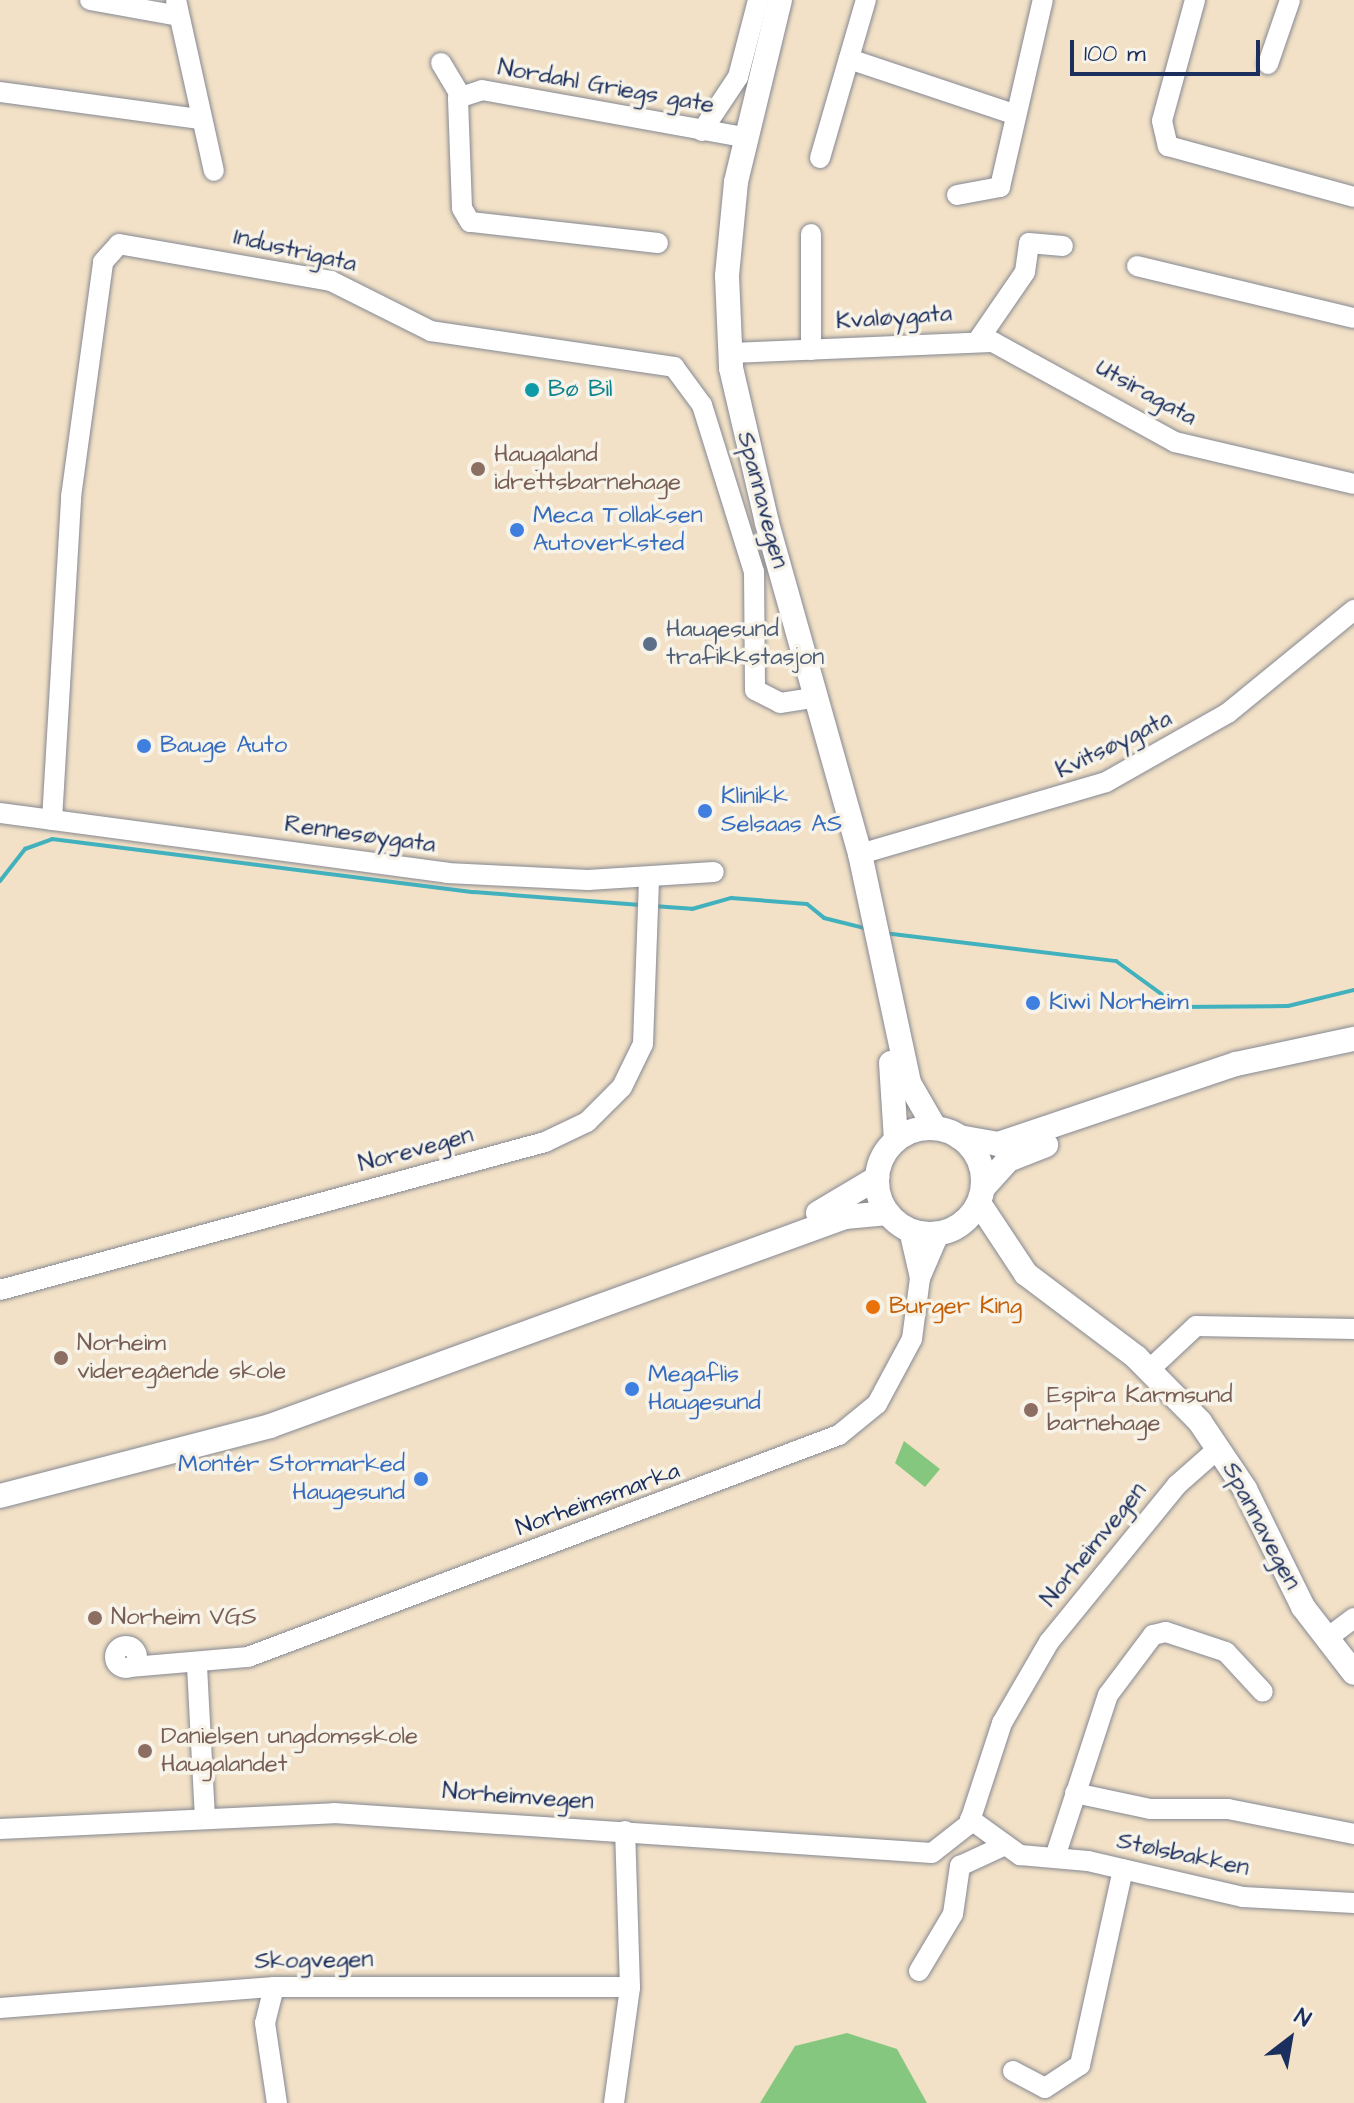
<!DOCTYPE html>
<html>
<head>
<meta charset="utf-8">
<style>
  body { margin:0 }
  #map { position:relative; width:1354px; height:2103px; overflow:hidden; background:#f2e1c6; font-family:"Architects Daughter",sans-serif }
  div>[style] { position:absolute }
  .green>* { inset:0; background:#86c77f }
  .stream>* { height:4px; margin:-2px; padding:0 2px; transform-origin:2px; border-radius:2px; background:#42b1be }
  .roads { filter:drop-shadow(0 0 2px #868892) drop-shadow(0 0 2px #868892) }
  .minor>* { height:20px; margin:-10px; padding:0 10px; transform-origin:10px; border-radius:10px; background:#fff }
  .minor>.ring { margin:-10px; padding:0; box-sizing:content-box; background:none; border:20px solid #fff; border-radius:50% }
  .major>* { height:24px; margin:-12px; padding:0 12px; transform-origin:12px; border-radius:12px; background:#fff }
  .major>.ring { margin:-12px; padding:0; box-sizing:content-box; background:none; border:24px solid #fff; border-radius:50% }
  .dots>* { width:22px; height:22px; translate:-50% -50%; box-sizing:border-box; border:4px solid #f7f3e8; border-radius:50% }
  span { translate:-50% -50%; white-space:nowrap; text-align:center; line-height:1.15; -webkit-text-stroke:7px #f7f3e8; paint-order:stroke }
  .street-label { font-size:24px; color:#1b2f5e }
  .culture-label { font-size:24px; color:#0d838f }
  .left { translate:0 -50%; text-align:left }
  .education-label { font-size:24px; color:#785e54 }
  .shop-label { font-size:24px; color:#366cbe }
  .right { translate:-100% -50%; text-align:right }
  .service-label { font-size:24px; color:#4e5e75 }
  .food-label { font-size:24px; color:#c56008 }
  .north { position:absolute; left:1250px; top:1999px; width:80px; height:80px; -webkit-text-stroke:6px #f7f3e8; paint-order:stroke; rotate:31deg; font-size:22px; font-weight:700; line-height:32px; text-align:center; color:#1b2f5e }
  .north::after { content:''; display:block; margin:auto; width:28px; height:36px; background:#1b2f5e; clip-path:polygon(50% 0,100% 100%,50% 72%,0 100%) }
  .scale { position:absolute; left:1070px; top:40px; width:190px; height:36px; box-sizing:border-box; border:4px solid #1b2f5e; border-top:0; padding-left:10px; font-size:24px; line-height:28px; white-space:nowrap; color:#1b2f5e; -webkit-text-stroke:6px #f7f3e8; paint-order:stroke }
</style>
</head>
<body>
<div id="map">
  <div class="green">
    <i style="clip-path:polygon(904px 1441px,940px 1469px,925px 1487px,895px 1463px)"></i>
    <i style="clip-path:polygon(847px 2033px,897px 2049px,927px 2103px,760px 2103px,795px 2046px)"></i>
  </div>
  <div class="stream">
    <i style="left:0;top:881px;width:41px;rotate:-52deg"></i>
    <i style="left:25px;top:849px;width:29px;rotate:-20deg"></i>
    <i style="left:52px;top:839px;width:425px;rotate:7.2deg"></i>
    <i style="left:474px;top:892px;width:167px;rotate:4.5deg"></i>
    <i style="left:653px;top:906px;width:39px;rotate:4deg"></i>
    <i style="left:692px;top:909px;width:41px;rotate:-15.8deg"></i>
    <i style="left:731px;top:898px;width:76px;rotate:4.5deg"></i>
    <i style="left:807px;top:904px;width:22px;rotate:39deg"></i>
    <i style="left:824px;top:918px;width:45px;rotate:14deg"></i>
    <i style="left:884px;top:933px;width:234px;rotate:6.9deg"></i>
    <i style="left:1116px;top:961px;width:78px;rotate:36.1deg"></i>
    <i style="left:1179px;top:1007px;width:109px;rotate:-0.5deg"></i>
    <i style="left:1288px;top:1006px;width:68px;rotate:-13.6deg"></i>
  </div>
  <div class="roads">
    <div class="minor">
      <i style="left:90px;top:0;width:90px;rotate:10.2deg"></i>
      <i style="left:176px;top:0;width:175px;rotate:77.5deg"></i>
      <i style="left:1195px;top:0;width:125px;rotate:105.3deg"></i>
      <i style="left:1162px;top:121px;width:26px;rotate:77deg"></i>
      <i style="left:1168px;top:146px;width:193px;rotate:15.3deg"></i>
      <i style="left:849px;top:59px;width:176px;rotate:18.5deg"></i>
      <i style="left:441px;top:63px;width:37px;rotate:59deg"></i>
      <i style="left:1268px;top:64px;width:68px;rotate:-71deg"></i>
      <i style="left:0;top:92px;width:203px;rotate:7.7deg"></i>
      <i style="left:702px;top:131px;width:65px;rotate:-56.3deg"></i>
      <i style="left:738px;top:77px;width:80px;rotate:-75.4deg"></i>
      <i style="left:820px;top:158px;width:165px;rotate:-73.8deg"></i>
      <i style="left:957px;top:195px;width:44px;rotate:-10.5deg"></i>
      <i style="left:1000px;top:187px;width:192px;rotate:-77.1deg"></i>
      <i style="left:658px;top:243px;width:189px;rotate:-173.6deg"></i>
      <i style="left:470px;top:222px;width:16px;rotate:-120deg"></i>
      <i style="left:462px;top:208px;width:110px;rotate:-92.1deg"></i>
      <i style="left:458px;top:98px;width:25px;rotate:-18deg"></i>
      <i style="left:482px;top:90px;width:266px;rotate:10.2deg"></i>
      <i style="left:1137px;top:266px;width:223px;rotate:13.5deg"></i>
      <i style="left:979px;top:339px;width:81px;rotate:-55.5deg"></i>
      <i style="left:1025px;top:272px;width:29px;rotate:-82deg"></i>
      <i style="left:1029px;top:243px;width:34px;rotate:5deg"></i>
      <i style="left:811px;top:350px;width:116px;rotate:-90deg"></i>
      <i style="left:730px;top:353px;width:263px;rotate:-2.4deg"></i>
      <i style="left:993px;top:342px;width:208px;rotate:28.8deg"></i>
      <i style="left:1175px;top:442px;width:184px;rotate:13.2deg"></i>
      <i style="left:0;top:813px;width:451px;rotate:7.6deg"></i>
      <i style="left:447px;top:873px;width:141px;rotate:2.8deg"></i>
      <i style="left:588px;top:880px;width:126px;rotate:-3.6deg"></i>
      <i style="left:52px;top:820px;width:324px;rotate:-86.6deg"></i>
      <i style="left:71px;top:497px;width:237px;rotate:-82.2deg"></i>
      <i style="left:103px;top:262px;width:24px;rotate:-48deg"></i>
      <i style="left:119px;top:244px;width:215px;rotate:9.9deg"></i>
      <i style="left:331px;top:281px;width:112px;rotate:26.6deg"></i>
      <i style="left:431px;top:331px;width:246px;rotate:8.4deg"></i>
      <i style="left:674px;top:367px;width:47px;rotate:53.6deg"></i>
      <i style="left:702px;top:405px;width:175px;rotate:72.7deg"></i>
      <i style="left:754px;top:572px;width:118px;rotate:89.5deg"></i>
      <i style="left:755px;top:690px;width:28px;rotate:27deg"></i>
      <i style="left:780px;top:703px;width:36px;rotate:-9deg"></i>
      <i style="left:860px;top:854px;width:256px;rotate:-16.3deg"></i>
      <i style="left:1106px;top:782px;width:140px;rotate:-29.5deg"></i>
      <i style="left:1228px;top:713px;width:163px;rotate:-39.3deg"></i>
      <i style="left:920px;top:1278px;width:48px;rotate:-66.6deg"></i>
      <i style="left:0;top:1290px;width:565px;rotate:-15.19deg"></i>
      <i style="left:545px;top:1142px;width:47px;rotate:-25.5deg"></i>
      <i style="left:587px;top:1122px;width:49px;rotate:-45deg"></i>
      <i style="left:622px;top:1087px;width:48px;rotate:-64deg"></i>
      <i style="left:643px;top:1044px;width:166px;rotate:-87.9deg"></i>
      <i style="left:1150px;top:1369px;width:63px;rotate:-43.1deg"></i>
      <i style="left:1196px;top:1326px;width:158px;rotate:1.1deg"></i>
      <i style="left:1326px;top:1639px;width:35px;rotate:-37deg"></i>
      <i class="ring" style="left:115px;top:1646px;width:2px;height:2px"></i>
      <i style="left:197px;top:1666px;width:151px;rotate:87deg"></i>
      <i style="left:131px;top:1667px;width:117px;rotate:-4.9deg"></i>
      <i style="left:248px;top:1657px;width:631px;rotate:-20.59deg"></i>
      <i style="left:839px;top:1435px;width:49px;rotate:-39.2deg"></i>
      <i style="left:877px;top:1404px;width:74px;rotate:-61.7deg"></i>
      <i style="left:912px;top:1339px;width:62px;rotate:-82.5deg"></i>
      <i style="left:920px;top:1278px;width:49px;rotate:-102.9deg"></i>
      <i style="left:1075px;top:1793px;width:77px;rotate:12deg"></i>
      <i style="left:1150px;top:1809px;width:78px"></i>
      <i style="left:1228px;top:1809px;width:128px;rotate:11.2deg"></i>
      <i style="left:970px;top:1819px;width:62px;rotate:35.8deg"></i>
      <i style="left:1020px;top:1855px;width:68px;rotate:5deg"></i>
      <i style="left:1088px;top:1861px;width:159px;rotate:13.1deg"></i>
      <i style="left:1243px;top:1897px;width:111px;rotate:3.1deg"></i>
      <i style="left:0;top:1829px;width:334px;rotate:-2.7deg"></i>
      <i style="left:334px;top:1813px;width:599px;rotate:3.83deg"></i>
      <i style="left:932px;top:1853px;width:47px;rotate:-38.1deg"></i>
      <i style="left:969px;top:1824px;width:106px;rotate:-71.9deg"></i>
      <i style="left:1002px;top:1723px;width:94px;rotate:-59.9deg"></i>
      <i style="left:1049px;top:1642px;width:203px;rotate:-50.8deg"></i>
      <i style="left:1177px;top:1485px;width:56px;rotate:-41.4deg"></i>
      <i style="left:1055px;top:1857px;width:170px;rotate:-71.9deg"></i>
      <i style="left:1108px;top:1695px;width:75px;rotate:-53.1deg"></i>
      <i style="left:1153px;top:1635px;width:13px;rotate:-13deg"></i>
      <i style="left:1166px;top:1632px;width:63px;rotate:18.4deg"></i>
      <i style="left:1226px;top:1652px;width:54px;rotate:47.2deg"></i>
      <i style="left:919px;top:1971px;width:66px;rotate:-59.2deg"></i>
      <i style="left:953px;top:1914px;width:49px;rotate:-81.7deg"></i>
      <i style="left:960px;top:1866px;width:47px;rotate:-24.9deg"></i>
      <i style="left:274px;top:1987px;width:37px;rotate:104deg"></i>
      <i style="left:265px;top:2023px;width:81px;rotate:81.5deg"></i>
      <i style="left:0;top:2008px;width:275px;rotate:-4.4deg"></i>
      <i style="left:274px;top:1987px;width:356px"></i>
      <i style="left:1013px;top:2071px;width:36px;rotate:28deg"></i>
      <i style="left:1045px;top:2088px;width:42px;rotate:-33.3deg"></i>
      <i style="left:1080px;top:2065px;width:200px;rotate:-77.6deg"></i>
      <i style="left:614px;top:2103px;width:117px;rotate:-82.1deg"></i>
      <i style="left:630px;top:1987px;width:156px;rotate:-91.8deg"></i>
    </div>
    <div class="major">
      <i style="left:780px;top:0;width:187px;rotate:103.6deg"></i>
      <i style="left:736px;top:182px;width:94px;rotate:95.5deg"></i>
      <i style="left:727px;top:276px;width:92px;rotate:87.5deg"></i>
      <i style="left:731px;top:368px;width:159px;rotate:76.9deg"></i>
      <i style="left:767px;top:523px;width:344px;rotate:74.3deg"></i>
      <i style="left:860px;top:854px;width:234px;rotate:77.9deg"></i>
      <i style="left:909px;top:1083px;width:52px;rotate:60deg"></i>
      <i style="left:891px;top:1063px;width:77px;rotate:86.3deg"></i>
      <i class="ring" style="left:877px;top:1128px;width:82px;height:82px"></i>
      <i style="left:959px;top:1137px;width:40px;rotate:10deg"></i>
      <i style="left:998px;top:1144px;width:251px;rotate:-18.6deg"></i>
      <i style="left:1236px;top:1064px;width:121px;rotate:-12deg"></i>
      <i style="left:983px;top:1188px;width:38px;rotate:-48deg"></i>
      <i style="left:1008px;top:1160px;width:41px;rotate:-21.5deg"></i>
      <i style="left:979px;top:1203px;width:85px;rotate:56.5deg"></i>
      <i style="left:1026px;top:1274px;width:138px;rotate:37deg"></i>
      <i style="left:1136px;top:1357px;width:91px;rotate:45.4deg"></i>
      <i style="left:1200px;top:1422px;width:81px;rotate:56.1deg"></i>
      <i style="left:1245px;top:1489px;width:131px;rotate:63.8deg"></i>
      <i style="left:1303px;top:1607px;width:83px;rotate:52.3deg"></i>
      <i style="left:818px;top:1213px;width:69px;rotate:-30.7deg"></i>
      <i style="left:0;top:1496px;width:279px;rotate:-14.5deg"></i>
      <i style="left:270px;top:1426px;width:612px;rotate:-19.98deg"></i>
      <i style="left:845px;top:1217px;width:43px;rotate:-5.3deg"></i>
    </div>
  </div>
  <div class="dots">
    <i style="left:532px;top:390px;background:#0f9aa8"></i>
    <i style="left:478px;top:469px;background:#8d6e63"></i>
    <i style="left:517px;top:530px;background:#3f7fe0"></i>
    <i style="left:650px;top:644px;background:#5c6f8a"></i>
    <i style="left:144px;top:746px;background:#3f7fe0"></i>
    <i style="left:705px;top:811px;background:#3f7fe0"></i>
    <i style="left:1033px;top:1003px;background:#3f7fe0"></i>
    <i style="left:873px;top:1307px;background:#e8710a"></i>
    <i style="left:61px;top:1358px;background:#8d6e63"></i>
    <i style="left:632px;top:1389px;background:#3f7fe0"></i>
    <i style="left:1031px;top:1410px;background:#8d6e63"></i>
    <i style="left:421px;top:1479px;background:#3f7fe0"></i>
    <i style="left:95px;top:1618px;background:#8d6e63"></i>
    <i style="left:145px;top:1751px;background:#8d6e63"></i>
  </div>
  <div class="street-label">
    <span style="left:606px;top:87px;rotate:10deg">Nordahl Griegs gate</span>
    <span style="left:295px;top:251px;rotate:13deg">Industrigata</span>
    <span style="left:894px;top:318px;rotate:-4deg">Kvaløygata</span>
    <span style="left:1146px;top:393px;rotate:29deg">Utsiragata</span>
    <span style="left:762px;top:500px;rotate:75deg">Spannavegen</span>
    <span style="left:1114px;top:745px;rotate:-26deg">Kvitsøygata</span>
    <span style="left:360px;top:835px;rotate:8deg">Rennesøygata</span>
    <span style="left:416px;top:1150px;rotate:-15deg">Norevegen</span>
    <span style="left:598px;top:1500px;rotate:-20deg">Norheimsmarka</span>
    <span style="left:1261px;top:1526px;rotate:62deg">Spannavegen</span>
    <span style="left:1094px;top:1545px;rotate:-51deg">Norheimvegen</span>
    <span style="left:518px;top:1797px;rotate:4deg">Norheimvegen</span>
    <span style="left:1183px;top:1855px;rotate:12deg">Stølsbakken</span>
    <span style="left:314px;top:1961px;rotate:-1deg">Skogvegen</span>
  </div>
  <div class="culture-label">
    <span class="left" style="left:548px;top:390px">Bø Bil</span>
  </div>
  <div class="education-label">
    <span class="left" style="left:494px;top:469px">Haugaland<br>idrettsbarnehage</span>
    <span class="left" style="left:77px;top:1358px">Norheim<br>videregående skole</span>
    <span class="left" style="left:1047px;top:1410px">Espira Karmsund<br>barnehage</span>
    <span class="left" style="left:111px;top:1618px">Norheim VGS</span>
    <span class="left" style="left:161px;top:1751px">Danielsen ungdomsskole<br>Haugalandet</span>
  </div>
  <div class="shop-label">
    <span class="left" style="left:533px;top:530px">Meca Tollaksen<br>Autoverksted</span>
    <span class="left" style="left:160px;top:746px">Bauge Auto</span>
    <span class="left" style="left:721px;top:811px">Klinikk<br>Selsaas AS</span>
    <span class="left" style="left:1049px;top:1003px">Kiwi Norheim</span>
    <span class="left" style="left:648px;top:1389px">Megaflis<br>Haugesund</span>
    <span class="right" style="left:405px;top:1479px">Montér Stormarked<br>Haugesund</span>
  </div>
  <div class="service-label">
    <span class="left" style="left:666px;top:644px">Haugesund<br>trafikkstasjon</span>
  </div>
  <div class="food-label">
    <span class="left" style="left:889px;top:1307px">Burger King</span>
  </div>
  <div class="north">N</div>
  <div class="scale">100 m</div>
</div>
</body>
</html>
